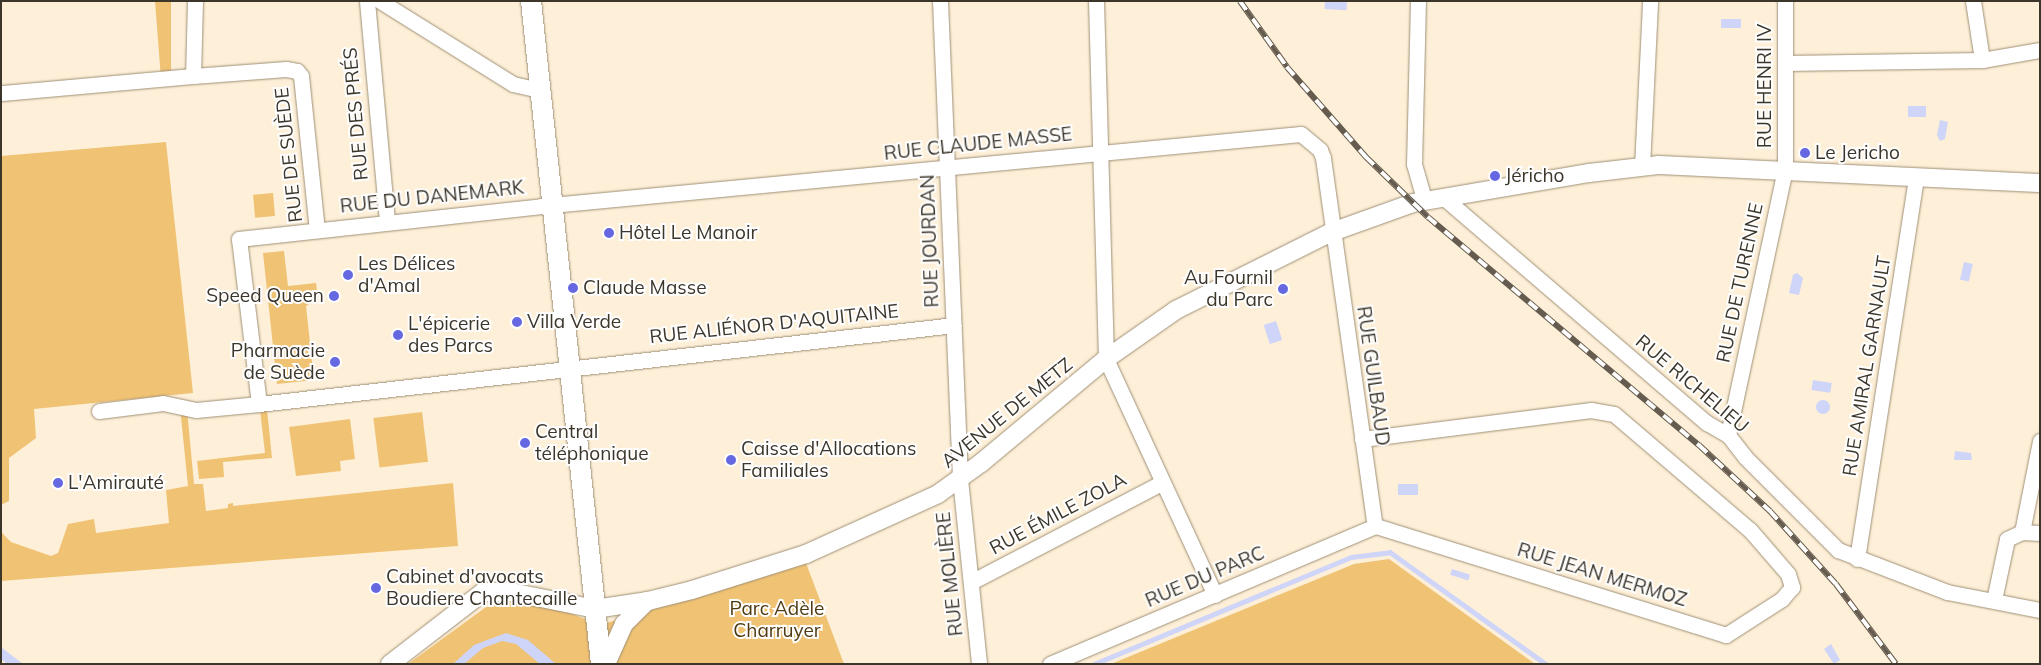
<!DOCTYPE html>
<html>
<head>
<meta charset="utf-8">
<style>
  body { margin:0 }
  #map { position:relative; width:2041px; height:665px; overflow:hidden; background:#fdefd8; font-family:Mulish,sans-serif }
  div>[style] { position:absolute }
  .green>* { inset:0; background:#f0c374; transform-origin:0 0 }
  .water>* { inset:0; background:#cfd4f9; transform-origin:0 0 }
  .round { border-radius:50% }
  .stream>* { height:4.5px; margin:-2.25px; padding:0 2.25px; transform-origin:2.25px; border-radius:2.25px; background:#cfd4f9 }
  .roads { filter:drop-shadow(0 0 1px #9f8f75) drop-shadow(0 0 1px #9f8f75) }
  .minor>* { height:15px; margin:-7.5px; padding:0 7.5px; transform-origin:7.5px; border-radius:7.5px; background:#fff }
  .tertiary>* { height:18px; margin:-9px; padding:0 9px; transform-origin:9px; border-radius:9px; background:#fff }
  .secondary>* { height:20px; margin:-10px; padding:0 10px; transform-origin:10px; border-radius:10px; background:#fff }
  .rail>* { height:5.5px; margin-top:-2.75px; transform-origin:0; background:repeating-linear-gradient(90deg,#fefefe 0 11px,#655c4f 0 22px); box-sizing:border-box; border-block:1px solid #655c4f }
  .dots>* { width:14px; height:14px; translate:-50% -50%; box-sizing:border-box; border:2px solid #fefefe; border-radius:50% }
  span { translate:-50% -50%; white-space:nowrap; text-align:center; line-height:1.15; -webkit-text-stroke:4px #fefefe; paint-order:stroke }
  .street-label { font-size:19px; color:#3c352a }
  .poi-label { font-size:19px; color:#3c352a }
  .left { translate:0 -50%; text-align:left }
  .right { translate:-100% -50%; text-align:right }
  .park-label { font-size:19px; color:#4f3a12 }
  .frame { position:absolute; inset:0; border:2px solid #3c352a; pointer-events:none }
</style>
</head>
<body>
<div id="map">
  <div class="green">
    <i style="clip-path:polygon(155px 1px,171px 1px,171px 78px,161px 79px)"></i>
    <i style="clip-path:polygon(166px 142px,193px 393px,34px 409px,36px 438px,9px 458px,9px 501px,1px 505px,1px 156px)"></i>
    <i style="left:273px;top:193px;width:23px;height:20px;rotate:85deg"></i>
    <i style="clip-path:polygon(284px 251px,288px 286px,316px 283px,318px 298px,306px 306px,314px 380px,277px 384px,263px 253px)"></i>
    <i style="clip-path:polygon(180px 407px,187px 409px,194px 484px,203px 484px,206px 511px,228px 508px,228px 504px,233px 503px,233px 506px,453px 483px,458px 546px,1px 581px,1px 532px,11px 542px,51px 556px,58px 553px,68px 524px,94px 519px,96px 533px,169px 523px,166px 490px,188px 486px)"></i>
    <i style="clip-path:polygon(267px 409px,272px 458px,223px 462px,224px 477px,199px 479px,197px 461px,265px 453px,260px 410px)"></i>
    <i style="left:422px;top:412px;width:50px;height:49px;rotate:83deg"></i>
    <i style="clip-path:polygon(350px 419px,355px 459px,340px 461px,341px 471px,296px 476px,289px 427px)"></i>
    <i style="clip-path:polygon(1389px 559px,1535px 664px,1111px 664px,1354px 564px)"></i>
    <i style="clip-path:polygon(806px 563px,844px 664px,408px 664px,486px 607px,512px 601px,542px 602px,600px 625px)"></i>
  </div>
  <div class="water">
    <i style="left:1325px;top:1px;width:22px;height:8px;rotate:3deg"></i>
    <i style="left:1721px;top:19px;width:20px;height:9px"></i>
    <i style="left:1926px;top:106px;width:11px;height:18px;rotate:90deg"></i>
    <i style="clip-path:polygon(1940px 120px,1948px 122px,1945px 139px,1940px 141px,1937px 135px)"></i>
    <i style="left:1964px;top:262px;width:9px;height:18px;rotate:13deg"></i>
    <i style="clip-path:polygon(1797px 273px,1803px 278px,1799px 295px,1789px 293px,1793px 275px)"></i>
    <i style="left:1276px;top:321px;width:20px;height:13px;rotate:72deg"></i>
    <i style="left:1813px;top:380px;width:19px;height:10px;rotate:9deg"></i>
    <i class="round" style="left:1816px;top:400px;width:14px;height:14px"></i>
    <i style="clip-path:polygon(1955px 451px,1971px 453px,1972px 460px,1954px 460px)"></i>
    <i style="left:1418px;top:484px;width:11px;height:20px;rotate:90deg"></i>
    <i style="left:1452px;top:569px;width:19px;height:6px;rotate:18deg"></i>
    <i style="clip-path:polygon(506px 633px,528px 640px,556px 664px,540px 664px,516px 644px,502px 641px,483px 648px,464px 664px,453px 664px,474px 645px)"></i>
    <i style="clip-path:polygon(1831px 644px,1840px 660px,1834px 664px,1824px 649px)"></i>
    <i style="clip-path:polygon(1px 647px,23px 664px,7px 664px,1px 659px)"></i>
  </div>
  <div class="stream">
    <i style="left:1094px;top:664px;width:278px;rotate:-22.6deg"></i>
    <i style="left:1351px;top:557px;width:39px;rotate:-7deg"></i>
    <i style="left:1390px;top:552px;width:192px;rotate:35.7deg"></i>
  </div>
  <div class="roads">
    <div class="minor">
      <i style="left:195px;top:1px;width:75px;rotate:91.5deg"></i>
      <i style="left:193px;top:76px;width:93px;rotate:-4.3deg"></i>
      <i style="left:286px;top:69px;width:11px;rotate:10deg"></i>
      <i style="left:297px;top:71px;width:6px;rotate:51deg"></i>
      <i style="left:301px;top:76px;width:155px;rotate:84.1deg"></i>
      <i style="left:367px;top:1px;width:222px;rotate:84.8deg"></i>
      <i style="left:380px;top:1px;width:157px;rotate:32deg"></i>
      <i style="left:513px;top:84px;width:28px;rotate:13deg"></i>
      <i style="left:940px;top:1px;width:478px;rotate:87.6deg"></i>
      <i style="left:960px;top:479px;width:186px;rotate:84.1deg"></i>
      <i style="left:1096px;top:1px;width:358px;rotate:88.4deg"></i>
      <i style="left:1106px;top:359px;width:260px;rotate:65.2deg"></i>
      <i style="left:1418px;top:1px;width:163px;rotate:91.4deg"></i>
      <i style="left:1414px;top:164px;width:36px;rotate:74deg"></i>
      <i style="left:1973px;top:1px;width:60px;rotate:81.3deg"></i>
      <i style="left:1785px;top:63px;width:197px;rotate:-0.9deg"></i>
      <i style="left:1982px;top:60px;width:59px;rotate:-9.8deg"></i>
      <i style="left:1px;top:93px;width:193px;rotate:-5.1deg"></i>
      <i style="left:1642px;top:167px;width:166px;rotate:-87.2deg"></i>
      <i style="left:1443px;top:197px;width:348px;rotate:40.6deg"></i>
      <i style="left:1707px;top:423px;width:24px;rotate:30deg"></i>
      <i style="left:1728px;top:435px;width:28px;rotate:52deg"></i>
      <i style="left:1745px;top:457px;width:132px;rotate:45deg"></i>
      <i style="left:1838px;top:550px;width:117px;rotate:21.1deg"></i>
      <i style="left:1947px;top:592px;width:95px;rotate:11deg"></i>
      <i style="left:259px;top:404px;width:166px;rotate:-96.9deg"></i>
      <i style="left:239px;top:239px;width:304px;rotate:-6.2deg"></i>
      <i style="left:541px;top:206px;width:763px;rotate:-5.41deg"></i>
      <i style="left:1301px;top:134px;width:25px;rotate:40deg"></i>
      <i style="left:1320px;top:150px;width:9px;rotate:69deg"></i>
      <i style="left:1323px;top:158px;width:372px;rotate:82deg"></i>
      <i style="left:99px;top:411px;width:64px;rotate:-7.1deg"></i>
      <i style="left:163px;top:403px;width:34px;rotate:12deg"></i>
      <i style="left:196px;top:410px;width:63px;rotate:-5.4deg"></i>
      <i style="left:259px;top:404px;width:699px;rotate:-6.48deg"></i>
      <i style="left:1728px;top:435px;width:271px;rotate:-77.9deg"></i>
      <i style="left:1785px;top:170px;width:169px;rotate:-90deg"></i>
      <i style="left:1362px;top:439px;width:231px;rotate:-7.2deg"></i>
      <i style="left:1591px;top:410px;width:23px;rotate:10deg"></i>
      <i style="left:1614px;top:414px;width:179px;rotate:40.5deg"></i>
      <i style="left:1750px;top:530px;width:58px;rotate:49.2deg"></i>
      <i style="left:1788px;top:574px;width:14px;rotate:73deg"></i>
      <i style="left:1792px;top:587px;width:16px;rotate:130deg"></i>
      <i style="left:1782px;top:599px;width:67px;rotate:147.3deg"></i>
      <i style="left:1726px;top:635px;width:368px;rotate:-162.7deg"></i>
      <i style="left:2022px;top:532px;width:18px;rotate:3deg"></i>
      <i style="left:1857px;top:559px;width:385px;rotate:-81.2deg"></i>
      <i style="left:971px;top:582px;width:216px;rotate:-27.5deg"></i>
      <i style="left:1994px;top:600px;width:62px;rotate:-78deg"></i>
      <i style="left:2007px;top:539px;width:17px;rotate:-25deg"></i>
      <i style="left:2022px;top:532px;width:93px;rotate:-78.8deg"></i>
      <i style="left:1050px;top:664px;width:353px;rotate:-23deg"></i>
    </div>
    <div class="tertiary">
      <i style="left:390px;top:664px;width:118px;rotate:-37.7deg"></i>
      <i style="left:483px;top:592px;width:28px"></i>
      <i style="left:511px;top:592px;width:86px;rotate:11.4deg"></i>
      <i style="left:595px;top:609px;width:54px;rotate:-8.6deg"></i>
      <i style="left:648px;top:601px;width:45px;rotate:-14deg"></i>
      <i style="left:692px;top:590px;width:120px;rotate:-17.5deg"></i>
      <i style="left:806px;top:554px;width:145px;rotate:-24.4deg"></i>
      <i style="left:938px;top:494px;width:53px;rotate:-35.8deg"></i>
      <i style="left:981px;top:463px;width:163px;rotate:-39.8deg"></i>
      <i style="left:1106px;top:359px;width:85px;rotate:-35deg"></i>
      <i style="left:1176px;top:310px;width:174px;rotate:-26.6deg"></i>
      <i style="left:1332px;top:232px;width:86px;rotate:-19.7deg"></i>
      <i style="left:1413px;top:203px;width:179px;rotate:-9.7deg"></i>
      <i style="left:1589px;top:173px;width:69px;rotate:-6.6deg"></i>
      <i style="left:1658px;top:165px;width:382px;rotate:2.7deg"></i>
      <i style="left:606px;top:664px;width:44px;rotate:-65.8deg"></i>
      <i style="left:624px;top:624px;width:33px;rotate:-45deg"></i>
    </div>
    <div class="secondary">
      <i style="left:531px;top:1px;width:667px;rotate:83.97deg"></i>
    </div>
  </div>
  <div class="rail">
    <i style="left:1240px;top:1px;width:81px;rotate:54.5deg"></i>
    <i style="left:1287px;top:67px;width:120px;rotate:48.7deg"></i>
    <i style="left:1366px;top:157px;width:86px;rotate:44.1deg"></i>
    <i style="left:1428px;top:217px;width:354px;rotate:40.1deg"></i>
    <i style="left:1699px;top:445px;width:97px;rotate:42.9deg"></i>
    <i style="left:1770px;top:511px;width:98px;rotate:47.9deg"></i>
    <i style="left:1836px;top:584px;width:100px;rotate:53.1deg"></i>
  </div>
  <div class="dots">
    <i style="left:1805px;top:153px;background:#6568e1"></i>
    <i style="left:1495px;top:176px;background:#6568e1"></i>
    <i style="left:609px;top:233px;background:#6568e1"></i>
    <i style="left:348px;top:275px;background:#6568e1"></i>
    <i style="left:573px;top:288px;background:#6568e1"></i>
    <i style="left:1283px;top:289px;background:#6568e1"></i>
    <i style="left:334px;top:296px;background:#6568e1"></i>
    <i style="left:517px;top:322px;background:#6568e1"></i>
    <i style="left:398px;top:335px;background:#6568e1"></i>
    <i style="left:335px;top:362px;background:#6568e1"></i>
    <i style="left:525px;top:443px;background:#6568e1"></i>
    <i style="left:731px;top:460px;background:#6568e1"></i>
    <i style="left:58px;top:483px;background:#6568e1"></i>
    <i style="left:376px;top:588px;background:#6568e1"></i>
  </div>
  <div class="street-label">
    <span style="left:1765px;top:86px;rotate:-90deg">RUE HENRI IV</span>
    <span style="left:356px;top:114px;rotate:-95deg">RUE DES PRÉS</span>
    <span style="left:978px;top:144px;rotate:-6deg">RUE CLAUDE MASSE</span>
    <span style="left:289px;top:155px;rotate:-96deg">RUE DE SUÈDE</span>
    <span style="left:432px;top:197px;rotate:-6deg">RUE DU DANEMARK</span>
    <span style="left:930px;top:241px;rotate:-92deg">RUE JOURDAN</span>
    <span style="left:1740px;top:283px;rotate:-78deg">RUE DE TURENNE</span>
    <span style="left:774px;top:324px;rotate:-6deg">RUE ALIÉNOR D'AQUITAINE</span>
    <span style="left:1867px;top:366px;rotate:-81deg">RUE AMIRAL GARNAULT</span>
    <span style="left:1373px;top:376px;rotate:82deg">RUE GUILBAUD</span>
    <span style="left:1692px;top:384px;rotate:40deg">RUE RICHELIEU</span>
    <span style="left:1007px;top:413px;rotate:-39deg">AVENUE DE METZ</span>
    <span style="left:1058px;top:514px;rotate:-28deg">RUE ÉMILE ZOLA</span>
    <span style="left:950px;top:574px;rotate:-96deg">RUE MOLIÈRE</span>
    <span style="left:1602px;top:575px;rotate:17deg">RUE JEAN MERMOZ</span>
    <span style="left:1205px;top:577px;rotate:-23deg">RUE DU PARC</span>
  </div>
  <div class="poi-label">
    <span class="left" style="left:1815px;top:153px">Le Jericho</span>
    <span class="left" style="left:1505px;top:176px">Jéricho</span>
    <span class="left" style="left:619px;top:233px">Hôtel Le Manoir</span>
    <span class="left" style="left:358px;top:275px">Les Délices<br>d'Amal</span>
    <span class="right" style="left:1273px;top:289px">Au Fournil<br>du Parc</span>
    <span class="left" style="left:583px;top:288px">Claude Masse</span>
    <span class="right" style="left:324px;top:296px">Speed Queen</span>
    <span class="left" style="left:527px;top:322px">Villa Verde</span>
    <span class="left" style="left:408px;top:335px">L'épicerie<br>des Parcs</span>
    <span class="right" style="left:325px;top:362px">Pharmacie<br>de Suède</span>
    <span class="left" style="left:535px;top:443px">Central<br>téléphonique</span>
    <span class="left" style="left:741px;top:460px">Caisse d'Allocations<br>Familiales</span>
    <span class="left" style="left:68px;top:483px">L'Amirauté</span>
    <span class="left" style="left:386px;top:588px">Cabinet d'avocats<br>Boudiere Chantecaille</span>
  </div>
  <div class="park-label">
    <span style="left:777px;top:620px">Parc Adèle<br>Charruyer</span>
  </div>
  <div class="frame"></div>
</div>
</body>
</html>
